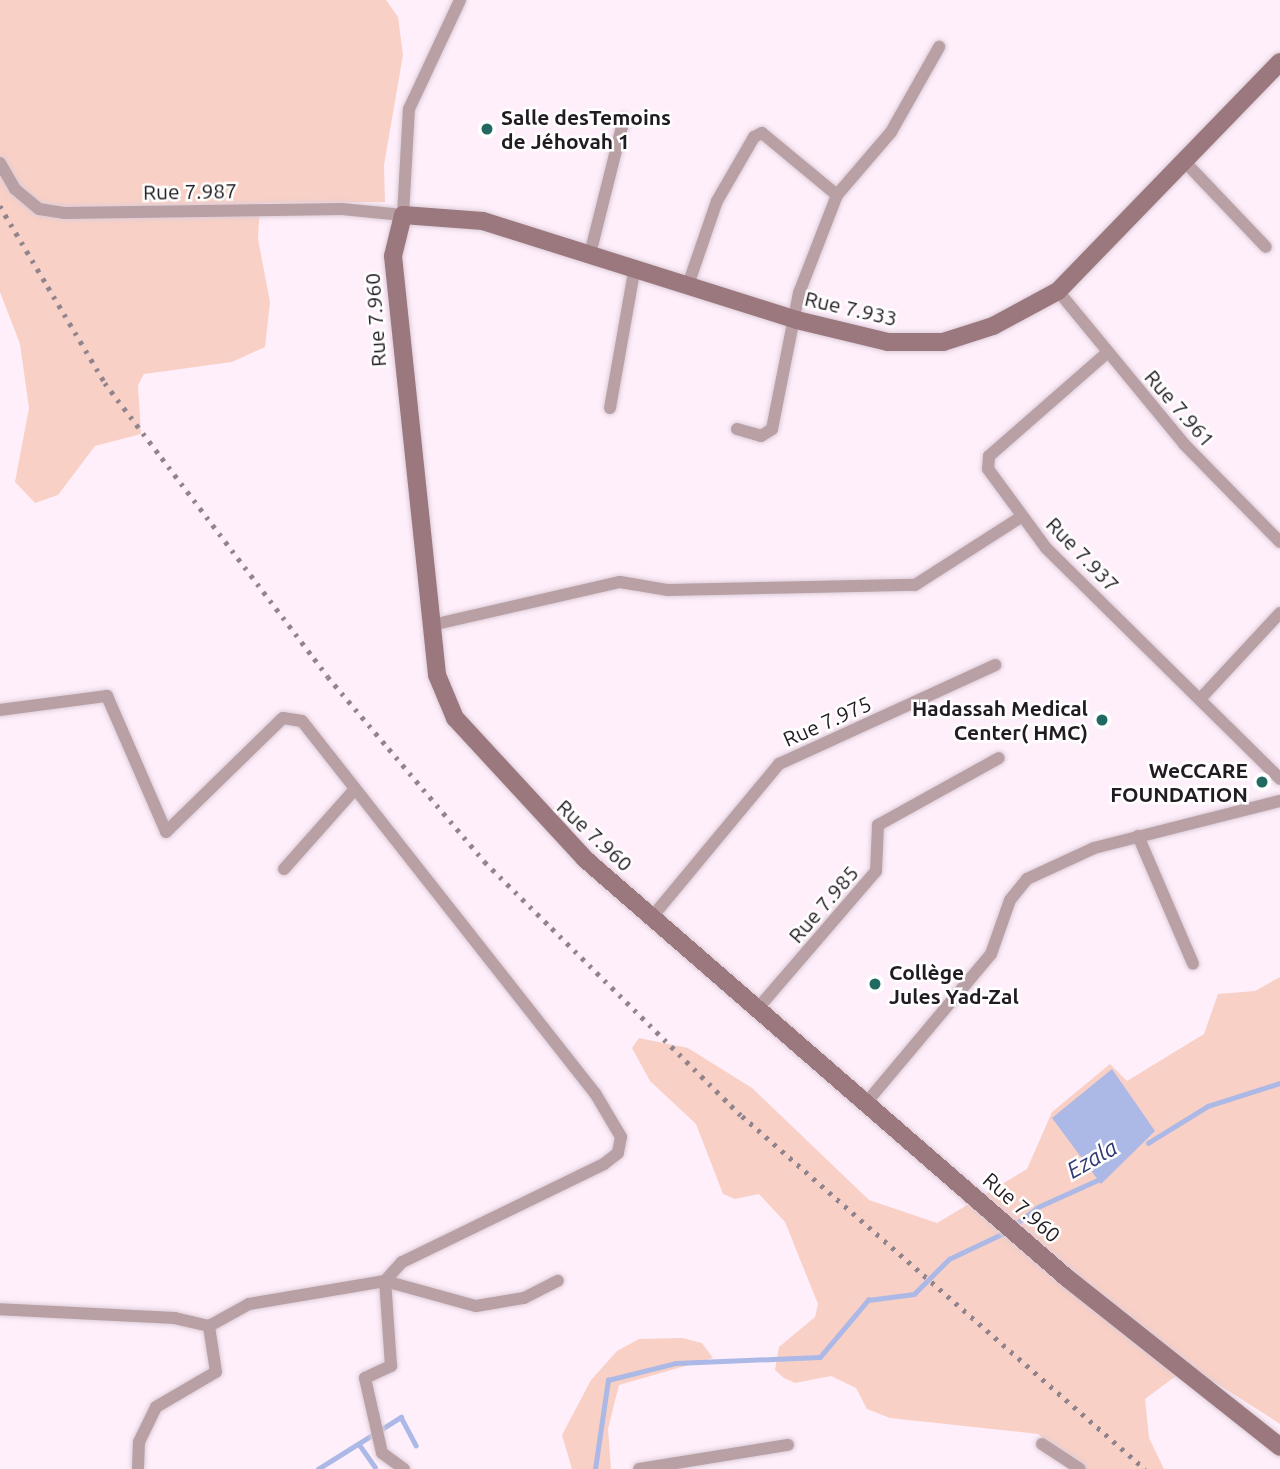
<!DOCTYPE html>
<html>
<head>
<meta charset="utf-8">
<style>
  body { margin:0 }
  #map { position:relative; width:1280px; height:1469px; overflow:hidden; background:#ffeffb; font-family:Ubuntu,sans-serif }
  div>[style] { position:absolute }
  .green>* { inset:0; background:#f9d0c5 }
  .water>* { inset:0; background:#acb8e6 }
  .stream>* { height:4.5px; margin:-2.25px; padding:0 2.25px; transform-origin:2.25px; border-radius:2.25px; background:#acb8e6 }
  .roads { filter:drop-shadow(0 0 2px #dccdd8) drop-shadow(0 0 2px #dccdd8) }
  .street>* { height:12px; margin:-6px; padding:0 6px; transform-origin:6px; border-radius:6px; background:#b9a0a5 }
  .secondary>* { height:18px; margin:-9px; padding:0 9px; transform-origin:9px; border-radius:9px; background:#9b777e }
  .rail>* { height:4.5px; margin-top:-2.25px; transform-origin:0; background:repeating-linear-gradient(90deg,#8f848d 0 3.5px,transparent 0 10.5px) }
  .dots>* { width:19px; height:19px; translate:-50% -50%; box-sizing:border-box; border:4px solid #fff; border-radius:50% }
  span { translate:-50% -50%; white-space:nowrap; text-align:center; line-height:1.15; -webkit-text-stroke:5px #fff; paint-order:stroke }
  .poi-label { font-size:21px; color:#221b21; font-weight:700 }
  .left { translate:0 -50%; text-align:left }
  .right { translate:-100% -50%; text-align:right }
  .street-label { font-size:21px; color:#221b21 }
  .water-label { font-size:23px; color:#303972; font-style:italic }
</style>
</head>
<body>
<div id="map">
  <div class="green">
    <i style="clip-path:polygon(0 0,386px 0,398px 17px,403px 55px,384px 165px,385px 202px,260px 203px,258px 239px,270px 302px,265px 347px,232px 362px,144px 374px,138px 385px,141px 434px,95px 446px,58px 495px,35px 503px,15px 482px,29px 408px,20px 344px,0 292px)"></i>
    <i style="clip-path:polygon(1280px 977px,1280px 1424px,1213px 1381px,1176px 1376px,1145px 1399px,1149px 1438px,1164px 1469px,1082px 1469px,1038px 1434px,890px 1418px,867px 1409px,856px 1388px,831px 1376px,795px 1383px,784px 1378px,775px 1370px,779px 1347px,815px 1317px,818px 1304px,785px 1222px,759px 1194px,735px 1199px,723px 1194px,696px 1124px,650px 1081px,632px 1048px,639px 1038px,688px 1048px,752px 1088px,869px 1200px,937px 1223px,1027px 1169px,1052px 1112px,1110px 1064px,1127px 1081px,1204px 1034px,1218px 994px,1255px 991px)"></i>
    <i style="clip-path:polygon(682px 1338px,702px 1343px,713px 1358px,619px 1385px,608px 1429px,611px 1469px,572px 1469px,562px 1435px,591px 1380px,617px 1351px,639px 1339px)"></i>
  </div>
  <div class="water">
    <i style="clip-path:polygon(1112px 1069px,1155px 1131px,1101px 1184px,1052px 1118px)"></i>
  </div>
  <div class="stream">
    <i style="left:1148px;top:1143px;width:70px;rotate:-31.7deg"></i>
    <i style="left:1208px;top:1106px;width:76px;rotate:-17.7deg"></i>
    <i style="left:1013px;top:1226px;width:31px;rotate:-37deg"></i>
    <i style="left:1038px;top:1207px;width:68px;rotate:-24.3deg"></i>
    <i style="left:359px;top:1444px;width:28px;rotate:55deg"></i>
    <i style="left:318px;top:1469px;width:98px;rotate:-32.1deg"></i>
    <i style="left:401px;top:1417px;width:32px;rotate:62deg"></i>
    <i style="left:595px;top:1469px;width:90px;rotate:-81.7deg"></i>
    <i style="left:608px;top:1380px;width:70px;rotate:-14deg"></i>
    <i style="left:676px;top:1363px;width:144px;rotate:-2.4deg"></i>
    <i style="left:820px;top:1357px;width:75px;rotate:-49.9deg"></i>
    <i style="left:868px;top:1300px;width:46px;rotate:-7.4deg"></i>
    <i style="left:914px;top:1294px;width:49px;rotate:-45deg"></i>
    <i style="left:949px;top:1259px;width:63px;rotate:-25.3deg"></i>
  </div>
  <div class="roads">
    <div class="street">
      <i style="left:1185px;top:162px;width:117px;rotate:46.4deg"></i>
      <i style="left:0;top:163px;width:30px;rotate:60deg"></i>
      <i style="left:15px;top:189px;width:31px;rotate:40deg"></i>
      <i style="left:39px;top:209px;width:25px;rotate:9deg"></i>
      <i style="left:64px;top:213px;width:278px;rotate:-0.8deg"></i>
      <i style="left:342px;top:209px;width:61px;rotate:5.6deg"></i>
      <i style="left:403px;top:215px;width:106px;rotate:-86.8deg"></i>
      <i style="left:409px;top:109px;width:120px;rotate:-64.9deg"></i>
      <i style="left:591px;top:250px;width:135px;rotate:-75.9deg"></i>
      <i style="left:688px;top:285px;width:89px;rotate:-71deg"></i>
      <i style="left:717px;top:201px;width:74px;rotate:-60deg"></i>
      <i style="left:754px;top:137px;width:9px;rotate:-27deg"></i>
      <i style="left:762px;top:133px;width:97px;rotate:39.6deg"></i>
      <i style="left:1058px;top:291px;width:198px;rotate:50.5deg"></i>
      <i style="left:1184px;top:444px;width:137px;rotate:45.6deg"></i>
      <i style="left:1108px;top:352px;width:158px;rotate:138.8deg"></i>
      <i style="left:989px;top:456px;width:13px;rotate:94deg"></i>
      <i style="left:988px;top:469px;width:98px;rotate:53.7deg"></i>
      <i style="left:1046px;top:548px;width:329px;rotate:44.6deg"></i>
      <i style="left:610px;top:408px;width:144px;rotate:-80deg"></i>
      <i style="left:737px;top:429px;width:25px;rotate:16deg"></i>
      <i style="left:761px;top:436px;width:13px;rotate:-32deg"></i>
      <i style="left:772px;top:429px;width:139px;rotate:-78.8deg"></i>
      <i style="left:799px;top:293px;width:105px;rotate:-68.8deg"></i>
      <i style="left:837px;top:195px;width:83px;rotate:-49.4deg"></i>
      <i style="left:891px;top:132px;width:98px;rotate:-60.5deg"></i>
      <i style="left:432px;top:625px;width:193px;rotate:-12.9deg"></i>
      <i style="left:620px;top:582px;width:49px;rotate:9.5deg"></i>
      <i style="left:668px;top:590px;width:247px;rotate:-1.2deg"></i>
      <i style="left:915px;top:585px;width:126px;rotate:-32.7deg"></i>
      <i style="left:1201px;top:698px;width:116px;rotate:-47.1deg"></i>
      <i style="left:0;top:710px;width:108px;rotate:-7.5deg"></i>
      <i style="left:107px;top:696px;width:148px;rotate:66.5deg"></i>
      <i style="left:166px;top:832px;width:163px;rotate:-44.3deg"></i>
      <i style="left:283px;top:718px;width:19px;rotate:9deg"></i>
      <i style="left:302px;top:721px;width:474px;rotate:51.8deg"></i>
      <i style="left:595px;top:1093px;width:51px;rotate:59.4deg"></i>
      <i style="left:621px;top:1137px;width:16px;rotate:101deg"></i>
      <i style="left:618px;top:1153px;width:18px;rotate:142deg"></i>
      <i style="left:604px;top:1164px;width:225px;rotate:154.1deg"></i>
      <i style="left:402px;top:1262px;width:25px;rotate:132deg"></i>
      <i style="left:385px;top:1281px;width:138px;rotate:170.4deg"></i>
      <i style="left:249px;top:1304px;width:46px;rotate:151.2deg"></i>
      <i style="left:209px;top:1326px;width:35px;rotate:-167deg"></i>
      <i style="left:175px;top:1318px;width:175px;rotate:-177.1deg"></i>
      <i style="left:1138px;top:836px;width:139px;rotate:66.7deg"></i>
      <i style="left:284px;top:869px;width:107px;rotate:-48.4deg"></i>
      <i style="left:652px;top:917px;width:199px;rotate:-50.3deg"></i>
      <i style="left:779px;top:764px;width:238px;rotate:-24.6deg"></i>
      <i style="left:759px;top:1007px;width:179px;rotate:-49.3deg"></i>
      <i style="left:876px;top:871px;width:46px;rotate:-87.5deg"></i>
      <i style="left:878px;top:825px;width:138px;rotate:-29deg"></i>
      <i style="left:866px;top:1103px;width:194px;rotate:-50deg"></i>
      <i style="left:991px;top:954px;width:57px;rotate:-70.6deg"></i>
      <i style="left:1010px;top:900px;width:27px;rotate:-51deg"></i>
      <i style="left:1027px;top:879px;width:74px;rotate:-24.8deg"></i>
      <i style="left:1094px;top:848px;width:192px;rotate:-14.2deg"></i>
      <i style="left:1042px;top:1444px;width:45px;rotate:33.3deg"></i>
      <i style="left:138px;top:1469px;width:27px;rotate:-88deg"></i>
      <i style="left:139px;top:1442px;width:39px;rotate:-64deg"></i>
      <i style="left:156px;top:1407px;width:69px;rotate:-30.3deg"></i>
      <i style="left:216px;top:1372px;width:47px;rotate:-98.7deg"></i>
      <i style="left:404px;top:1469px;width:27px;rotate:-144deg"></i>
      <i style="left:382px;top:1453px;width:77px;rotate:-102.8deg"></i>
      <i style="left:365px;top:1378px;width:29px;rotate:-25deg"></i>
      <i style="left:391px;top:1366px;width:85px;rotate:-94deg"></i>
      <i style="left:385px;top:1281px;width:94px;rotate:15.4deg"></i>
      <i style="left:476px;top:1306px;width:49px;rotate:-9.5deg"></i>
      <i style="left:524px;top:1298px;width:38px;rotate:-27deg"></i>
      <i style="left:639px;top:1469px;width:151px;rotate:-9.2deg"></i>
    </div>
    <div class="secondary">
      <i style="left:1280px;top:62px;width:319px;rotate:134.1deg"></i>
      <i style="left:1058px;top:291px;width:74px;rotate:151.7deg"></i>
      <i style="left:993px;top:326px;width:52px;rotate:162.3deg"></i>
      <i style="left:943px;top:342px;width:55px;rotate:180deg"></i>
      <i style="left:888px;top:342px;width:94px;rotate:-166.4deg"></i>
      <i style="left:797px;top:320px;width:329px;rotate:-162.5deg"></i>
      <i style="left:483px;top:221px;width:80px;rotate:-175.7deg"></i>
      <i style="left:403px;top:215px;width:42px;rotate:103.7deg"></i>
      <i style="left:393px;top:256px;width:421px;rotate:84deg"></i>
      <i style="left:437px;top:675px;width:47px;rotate:67.3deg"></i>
      <i style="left:455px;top:718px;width:192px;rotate:47.3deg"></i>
      <i style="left:585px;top:859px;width:639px;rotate:41deg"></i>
      <i style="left:1067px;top:1278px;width:272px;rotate:38.4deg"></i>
    </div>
  </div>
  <div class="rail">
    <i style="left:0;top:206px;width:206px;rotate:59.3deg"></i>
    <i style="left:105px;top:383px;width:369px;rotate:52.8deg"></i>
    <i style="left:328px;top:677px;width:243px;rotate:49.7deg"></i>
    <i style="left:485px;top:862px;width:361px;rotate:44.7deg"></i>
    <i style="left:742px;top:1116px;width:536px;rotate:41.22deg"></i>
  </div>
  <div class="dots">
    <i style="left:487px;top:129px;background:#226a61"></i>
    <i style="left:1102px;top:720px;background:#226a61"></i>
    <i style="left:1262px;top:782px;background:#226a61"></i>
    <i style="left:875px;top:984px;background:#226a61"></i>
  </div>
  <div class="poi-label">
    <span class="left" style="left:501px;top:129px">Salle desTemoins<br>de Jéhovah 1</span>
    <span class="right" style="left:1088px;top:720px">Hadassah Medical<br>Center( HMC)</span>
    <span class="right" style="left:1248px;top:782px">WeCCARE<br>FOUNDATION</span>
    <span class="left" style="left:889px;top:984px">Collège<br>Jules Yad-Zal</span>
  </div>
  <div class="street-label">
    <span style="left:190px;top:191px;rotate:-1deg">Rue 7.987</span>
    <span style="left:851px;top:308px;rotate:13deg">Rue 7.933</span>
    <span style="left:375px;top:320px;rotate:-94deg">Rue 7.960</span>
    <span style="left:1180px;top:408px;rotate:49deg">Rue 7.961</span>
    <span style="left:1083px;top:554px;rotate:46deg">Rue 7.937</span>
    <span style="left:827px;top:721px;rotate:-24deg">Rue 7.975</span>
    <span style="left:595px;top:835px;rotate:43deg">Rue 7.960</span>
    <span style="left:823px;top:904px;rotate:-49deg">Rue 7.985</span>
    <span style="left:1022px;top:1207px;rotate:41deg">Rue 7.960</span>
  </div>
  <div class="water-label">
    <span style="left:1092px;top:1159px;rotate:-30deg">Ezala</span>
  </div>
</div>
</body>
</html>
